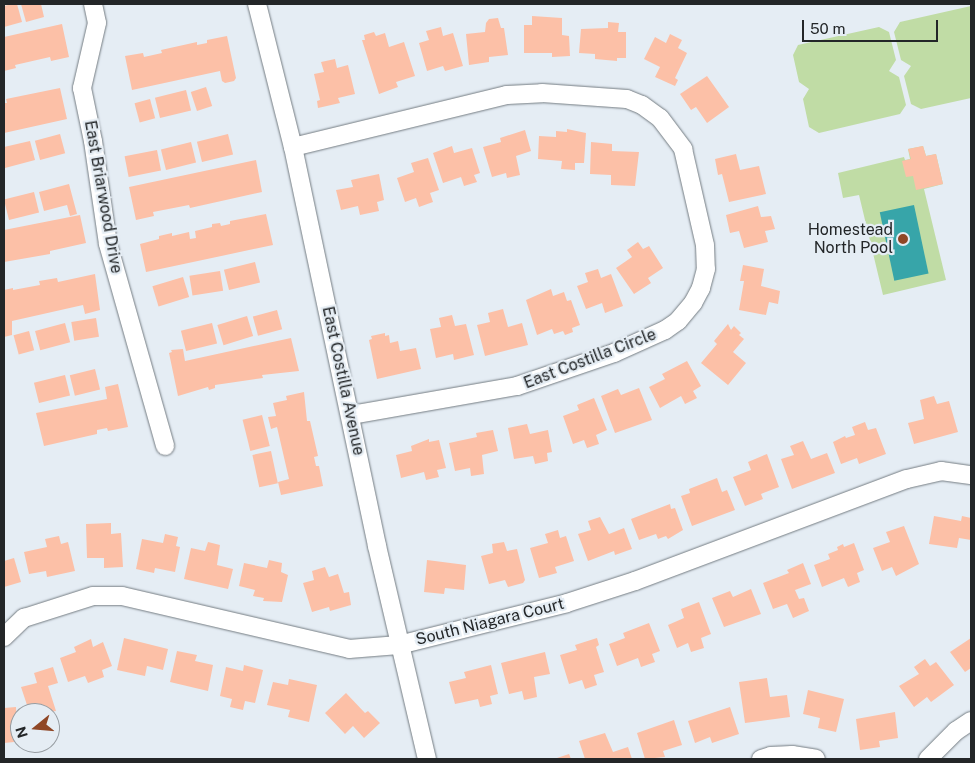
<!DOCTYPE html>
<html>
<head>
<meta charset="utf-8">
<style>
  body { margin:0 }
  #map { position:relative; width:975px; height:763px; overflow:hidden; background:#e5edf4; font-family:"Public Sans",sans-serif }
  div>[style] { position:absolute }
  .green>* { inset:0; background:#c0dca5 }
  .water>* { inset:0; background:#37a5a9; transform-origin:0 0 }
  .building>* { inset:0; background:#fcc0a7; transform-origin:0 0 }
  .roads { filter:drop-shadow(0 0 1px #747c82) drop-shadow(0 0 1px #747c82) }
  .street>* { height:18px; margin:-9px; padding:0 9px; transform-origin:9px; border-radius:9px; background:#fff }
  .dots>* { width:14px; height:14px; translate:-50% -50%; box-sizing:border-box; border:2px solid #e5edf4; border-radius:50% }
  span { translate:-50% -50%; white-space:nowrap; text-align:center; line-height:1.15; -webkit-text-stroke:4.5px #e5edf4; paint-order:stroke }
  .street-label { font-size:16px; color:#232628 }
  .poi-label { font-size:16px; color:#232628 }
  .right { translate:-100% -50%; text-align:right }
  .frame { position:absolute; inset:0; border:5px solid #232628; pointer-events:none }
  .north { position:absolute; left:10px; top:703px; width:50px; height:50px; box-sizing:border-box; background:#e5edf4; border:1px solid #979da2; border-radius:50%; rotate:253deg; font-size:14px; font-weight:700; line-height:20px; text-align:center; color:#232628 }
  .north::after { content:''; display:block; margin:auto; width:18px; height:22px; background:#8f4726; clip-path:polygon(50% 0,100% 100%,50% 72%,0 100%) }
  .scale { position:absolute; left:802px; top:20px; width:136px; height:22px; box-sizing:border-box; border:2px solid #232628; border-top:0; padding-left:6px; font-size:15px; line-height:18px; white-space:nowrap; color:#232628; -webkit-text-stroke:4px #e5edf4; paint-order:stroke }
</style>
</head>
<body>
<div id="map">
  <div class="green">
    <i style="clip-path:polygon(971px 6px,971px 98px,921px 109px,911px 104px,904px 76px,911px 66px,901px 60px,894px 32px,900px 22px)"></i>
    <i style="clip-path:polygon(879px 27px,889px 32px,896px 60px,889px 71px,899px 77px,906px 105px,900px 114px,819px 133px,809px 127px,803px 99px,809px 89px,799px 82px,793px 55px,798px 45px)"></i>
    <i style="clip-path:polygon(923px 146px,926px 156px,936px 154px,943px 184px,924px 189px,946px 280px,883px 295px,859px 195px,843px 198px,838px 173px,904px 157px,905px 160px,910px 159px,908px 149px)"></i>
  </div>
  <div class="water">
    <i style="left:914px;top:205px;width:70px;height:35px;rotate:78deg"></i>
  </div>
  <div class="building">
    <i style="clip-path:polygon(12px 4px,17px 4px,22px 22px,4px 27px,4px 6px)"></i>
    <i style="clip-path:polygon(21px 4px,41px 4px,44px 17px,26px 22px)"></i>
    <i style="clip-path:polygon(532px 16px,562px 18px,562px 35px,569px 36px,570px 56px,552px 57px,552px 53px,524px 53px,524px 25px,532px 25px)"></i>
    <i style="clip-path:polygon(498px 18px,501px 28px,504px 28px,508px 55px,489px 57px,489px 62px,469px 65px,466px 34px,485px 32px,486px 23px,489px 19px)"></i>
    <i style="clip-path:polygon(608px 22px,619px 23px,618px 32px,626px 32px,626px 58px,617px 58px,617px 61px,595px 59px,595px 54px,579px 53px,581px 29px,608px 28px)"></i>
    <i style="clip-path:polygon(62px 24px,69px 57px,51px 61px,50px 57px,15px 65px,16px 68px,4px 71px,4px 37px)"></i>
    <i style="clip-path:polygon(441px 27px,443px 36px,453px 33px,463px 66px,445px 71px,443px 66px,427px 71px,419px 43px,429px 40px,426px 31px)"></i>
    <i style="clip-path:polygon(374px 32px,376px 36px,385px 33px,389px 47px,404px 42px,415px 76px,396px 82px,398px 87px,379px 94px,362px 40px,365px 40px,364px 35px)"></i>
    <i style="clip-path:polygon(670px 34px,682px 40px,678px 48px,687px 53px,675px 78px,678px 80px,675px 86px,655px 77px,660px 67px,644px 59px,655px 37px,666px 43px)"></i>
    <i style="clip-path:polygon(227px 36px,236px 78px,234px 81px,225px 83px,222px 81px,220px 71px,132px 90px,125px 56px,143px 53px,144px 57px,162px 53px,161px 50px,197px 42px,197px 45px,207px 43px,207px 40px)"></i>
    <i style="clip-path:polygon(335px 59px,337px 68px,348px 65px,355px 94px,338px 98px,340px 103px,318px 108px,317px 101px,320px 100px,314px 74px,324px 72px,321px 62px)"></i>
    <i style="clip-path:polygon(707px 76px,729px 107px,707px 123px,696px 107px,691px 110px,680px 94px)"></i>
    <i style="left:206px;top:87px;width:20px;height:16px;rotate:72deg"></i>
    <i style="clip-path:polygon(60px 88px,67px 119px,4px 133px,4px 103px,7px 103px,6px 99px)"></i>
    <i style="left:186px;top:90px;width:21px;height:32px;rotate:76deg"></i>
    <i style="left:150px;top:99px;width:20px;height:16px;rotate:75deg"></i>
    <i style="clip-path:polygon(567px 129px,586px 133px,584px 163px,575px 163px,575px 170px,561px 169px,562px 161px,538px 159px,539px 136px,556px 137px,556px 131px,567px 132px)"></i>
    <i style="clip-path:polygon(525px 130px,531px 151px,516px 156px,520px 175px,507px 178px,506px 173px,492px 177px,483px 147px,501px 142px,500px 138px)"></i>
    <i style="left:60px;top:134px;width:20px;height:26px;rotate:75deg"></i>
    <i style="left:228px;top:134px;width:21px;height:32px;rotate:76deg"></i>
    <i style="clip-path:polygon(30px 141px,35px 160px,5px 168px,4px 147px)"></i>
    <i style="left:191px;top:142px;width:21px;height:31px;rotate:76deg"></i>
    <i style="clip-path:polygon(591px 142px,612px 144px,612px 151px,639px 152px,635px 186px,611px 185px,611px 175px,590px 174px)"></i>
    <i style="clip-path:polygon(452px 146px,454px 153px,472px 148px,480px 173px,474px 175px,477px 182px,464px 186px,461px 177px,443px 183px,433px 153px)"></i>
    <i style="clip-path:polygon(923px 146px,926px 156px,936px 154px,943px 184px,916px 190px,913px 176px,906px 177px,902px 161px,911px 159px,908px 149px)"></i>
    <i style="left:157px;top:150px;width:21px;height:33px;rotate:79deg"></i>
    <i style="clip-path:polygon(736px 154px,740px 170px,759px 166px,766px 194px,729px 202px,722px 174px,718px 175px,715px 159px)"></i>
    <i style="clip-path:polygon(428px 158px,439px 190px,430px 193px,433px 202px,419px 207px,416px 198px,405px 202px,397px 178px,414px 172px,411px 163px)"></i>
    <i style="clip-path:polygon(256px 160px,262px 192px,190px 208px,189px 205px,153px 212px,154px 216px,136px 220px,129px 187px)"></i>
    <i style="clip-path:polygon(379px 174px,384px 200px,377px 202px,379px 211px,360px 215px,358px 206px,341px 210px,336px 190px,353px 187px,351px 180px)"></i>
    <i style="clip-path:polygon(69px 184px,77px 214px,70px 216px,67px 205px,44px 211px,39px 192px)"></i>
    <i style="left:34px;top:192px;width:21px;height:31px;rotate:76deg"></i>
    <i style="clip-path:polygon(758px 206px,761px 217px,771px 216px,775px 229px,765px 231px,768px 242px,744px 248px,739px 231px,730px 233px,726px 215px)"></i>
    <i style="clip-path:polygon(266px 214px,273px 245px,146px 272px,140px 244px,159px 239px,159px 236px,172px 233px,172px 236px,189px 232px,190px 239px,196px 238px,195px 231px,212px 227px,212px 224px,220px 223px,221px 226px,230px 224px,230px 221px)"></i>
    <i style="clip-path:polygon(80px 215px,86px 243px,50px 251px,50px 254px,4px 262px,4px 230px)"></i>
    <i style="clip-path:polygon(638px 242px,643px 249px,649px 246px,663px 268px,648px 278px,651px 283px,634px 294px,616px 268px,632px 257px,627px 250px)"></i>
    <i style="left:255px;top:262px;width:21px;height:32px;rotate:76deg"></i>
    <i style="clip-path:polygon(743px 265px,764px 269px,761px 286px,780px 291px,778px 304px,769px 302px,766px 315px,739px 310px,744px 281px,740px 281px)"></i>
    <i style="clip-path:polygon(598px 269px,601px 278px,611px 274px,623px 306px,605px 313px,602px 303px,586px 309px,577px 286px,588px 282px,585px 273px)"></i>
    <i style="left:220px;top:271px;width:20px;height:31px;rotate:81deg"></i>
    <i style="clip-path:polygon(95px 274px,100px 310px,85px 314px,83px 305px,12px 321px,12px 335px,4px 337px,4px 290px,13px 288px,13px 290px,40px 285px,39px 281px,57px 278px,58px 282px)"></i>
    <i style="left:183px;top:277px;width:21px;height:32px;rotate:73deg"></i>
    <i style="clip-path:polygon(551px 289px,553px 296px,564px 292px,567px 301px,571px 300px,580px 325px,572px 328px,573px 332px,565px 335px,563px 331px,554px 334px,552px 329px,537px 335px,526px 300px)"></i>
    <i style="clip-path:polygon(503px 309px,508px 327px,522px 323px,528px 345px,485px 356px,477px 325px,490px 322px,488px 313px)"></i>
    <i style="left:277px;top:310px;width:20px;height:25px;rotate:75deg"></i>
    <i style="clip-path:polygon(452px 315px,455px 326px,466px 324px,474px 355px,454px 360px,453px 354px,436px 358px,430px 329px,441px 327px,439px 318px)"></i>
    <i style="left:247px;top:316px;width:21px;height:31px;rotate:73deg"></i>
    <i style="left:96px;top:318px;width:19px;height:25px;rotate:81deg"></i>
    <i style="left:65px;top:323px;width:20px;height:31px;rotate:75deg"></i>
    <i style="left:212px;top:323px;width:21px;height:32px;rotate:76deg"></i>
    <i style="clip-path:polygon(728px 324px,731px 330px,734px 326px,741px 333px,739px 335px,744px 339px,733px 352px,746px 363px,728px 385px,701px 363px,717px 344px,714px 341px)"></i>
    <i style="left:29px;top:331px;width:20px;height:16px;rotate:75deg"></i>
    <i style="clip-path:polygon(385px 333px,385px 336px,389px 335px,390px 343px,398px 341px,400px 351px,416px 348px,421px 369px,377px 379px,369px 340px,372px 339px,371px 336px)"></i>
    <i style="clip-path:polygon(291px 338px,299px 371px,262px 375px,263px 378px,215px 385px,215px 388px,209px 390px,208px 387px,178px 396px,169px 353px,172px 352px,171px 350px,183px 349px,185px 361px)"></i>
    <i style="clip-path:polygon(687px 361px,701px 386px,693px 391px,697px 398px,685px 404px,681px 396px,660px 408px,649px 387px,665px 379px,662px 374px)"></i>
    <i style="left:95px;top:369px;width:21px;height:26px;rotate:76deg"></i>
    <i style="left:65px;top:375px;width:21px;height:32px;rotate:76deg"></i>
    <i style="clip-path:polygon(118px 384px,128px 427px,108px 431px,107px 428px,97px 430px,97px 434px,44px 446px,36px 413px,107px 399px,105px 387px)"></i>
    <i style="clip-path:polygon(639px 388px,652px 420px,615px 433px,601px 396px,618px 389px,621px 395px)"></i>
    <i style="clip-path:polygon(304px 392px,307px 421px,310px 421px,318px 456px,314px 457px,316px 466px,319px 466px,323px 486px,281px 495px,278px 482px,289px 479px,277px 427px,271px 429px,268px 417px,276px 416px,273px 403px,287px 400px,286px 396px)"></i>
    <i style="clip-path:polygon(934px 396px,937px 404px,949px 401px,958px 432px,914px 444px,908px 423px,924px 419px,920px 400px)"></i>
    <i style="clip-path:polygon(594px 398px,607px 430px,596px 435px,599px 444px,587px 448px,584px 440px,573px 444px,563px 416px,579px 410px,577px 405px)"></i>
    <i style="left:262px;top:415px;width:32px;height:20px;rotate:76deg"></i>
    <i style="clip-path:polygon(865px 422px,868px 430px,876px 428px,886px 454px,859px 464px,857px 458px,841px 464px,833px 442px,845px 436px,846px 438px,855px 435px,852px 427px)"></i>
    <i style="clip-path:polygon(527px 424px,530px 434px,548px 430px,552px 452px,547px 453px,548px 461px,535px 464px,533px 456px,514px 459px,508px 428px)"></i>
    <i style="clip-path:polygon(493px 430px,498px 451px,482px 455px,484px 474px,471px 476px,470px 468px,455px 471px,449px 443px,477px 437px,476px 433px)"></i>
    <i style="clip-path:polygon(429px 439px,429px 442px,439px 440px,446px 468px,437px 470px,439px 477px,426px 480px,424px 472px,401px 478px,396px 455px,412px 451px,411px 446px)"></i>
    <i style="clip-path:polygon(803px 441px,811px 459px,827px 453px,835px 473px,792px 489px,781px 459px,794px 455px,790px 446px)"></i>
    <i style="left:271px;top:451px;width:33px;height:19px;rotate:78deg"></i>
    <i style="clip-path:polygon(767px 454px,779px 487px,761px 494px,763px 499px,745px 506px,733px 477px,751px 470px,748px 462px)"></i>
    <i style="clip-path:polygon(717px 478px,722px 492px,727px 490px,735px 510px,692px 526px,681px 496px,690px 493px,689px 489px)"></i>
    <i style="clip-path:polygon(670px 504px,671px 509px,675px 508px,683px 530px,668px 539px,666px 536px,658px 539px,656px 534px,639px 540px,631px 519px)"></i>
    <i style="clip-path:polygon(934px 516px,961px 521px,962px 516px,971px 518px,971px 540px,959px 538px,957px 548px,929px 544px)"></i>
    <i style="clip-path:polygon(600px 517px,609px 534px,624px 528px,632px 549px,615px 555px,614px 551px,588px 561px,578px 534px,591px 530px,588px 521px)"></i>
    <i style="clip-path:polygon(111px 523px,111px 534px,121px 533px,123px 567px,104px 568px,104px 558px,87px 558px,86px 524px)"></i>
    <i style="clip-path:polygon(904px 526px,919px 564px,896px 576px,892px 567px,882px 571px,873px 548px,890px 542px,886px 532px)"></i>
    <i style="clip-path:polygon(558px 530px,560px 538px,566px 536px,574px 561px,555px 567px,557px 573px,539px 578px,530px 548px,548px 543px,545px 534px)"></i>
    <i style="clip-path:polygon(165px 534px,178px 537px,176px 546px,180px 547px,175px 572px,155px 568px,154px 573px,136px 569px,142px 539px,163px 543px)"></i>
    <i style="clip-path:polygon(59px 536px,61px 544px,68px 542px,75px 571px,47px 577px,46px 571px,29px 574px,24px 552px,47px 547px,45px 539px)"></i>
    <i style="clip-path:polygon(208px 542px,220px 545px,217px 565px,233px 569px,228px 589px,184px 579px,191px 548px,205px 551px)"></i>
    <i style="clip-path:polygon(504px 542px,507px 551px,517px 549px,525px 580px,523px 583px,508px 587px,505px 580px,489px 584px,481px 556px,493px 553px,492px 544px)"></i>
    <i style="clip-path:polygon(854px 543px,864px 570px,857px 573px,860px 582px,848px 587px,844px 578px,822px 587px,814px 565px,830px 559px,828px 554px,838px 550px,837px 547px,843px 544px,844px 547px)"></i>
    <i style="clip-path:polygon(14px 558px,21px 582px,4px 587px,4px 561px)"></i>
    <i style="clip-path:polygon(269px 560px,282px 563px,281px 572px,288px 575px,282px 602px,263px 601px,264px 598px,253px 596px,255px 590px,239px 586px,244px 563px,267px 568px)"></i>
    <i style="clip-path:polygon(427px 560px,466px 565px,464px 590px,445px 588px,444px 594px,424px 592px)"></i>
    <i style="clip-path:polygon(803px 563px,811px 584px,795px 590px,799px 599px,804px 598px,809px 611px,793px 618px,787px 604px,773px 609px,763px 583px,789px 573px,787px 570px)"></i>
    <i style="clip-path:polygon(325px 567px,329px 577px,338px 574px,344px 593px,349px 592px,351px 605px,330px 611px,329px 607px,312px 612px,303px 583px,314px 580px,312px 571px)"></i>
    <i style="clip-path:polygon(751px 589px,761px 614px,724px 627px,712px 598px,730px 591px,733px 597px)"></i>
    <i style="clip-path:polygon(699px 602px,711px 634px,701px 638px,704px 648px,691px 652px,688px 643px,677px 648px,668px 625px,684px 618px,681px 609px)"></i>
    <i style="clip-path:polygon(649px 623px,660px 651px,652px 654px,655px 662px,641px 667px,638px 658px,617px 666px,609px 644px,625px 638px,623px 633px)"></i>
    <i style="clip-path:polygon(124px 638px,168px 649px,163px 670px,147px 666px,145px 676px,117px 670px)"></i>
    <i style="clip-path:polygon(597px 638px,599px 645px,596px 647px,604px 672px,594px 675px,597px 685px,585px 689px,582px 680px,569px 684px,560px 655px,577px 650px,575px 645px)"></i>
    <i style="clip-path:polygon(971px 638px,971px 668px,965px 672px,950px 652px)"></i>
    <i style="clip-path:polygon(91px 639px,93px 647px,103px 642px,112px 666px,102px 670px,104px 677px,88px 683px,85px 676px,68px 682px,60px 658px,76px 652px,74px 647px)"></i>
    <i style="clip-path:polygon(177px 651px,197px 655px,195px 661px,213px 665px,208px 691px,170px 682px)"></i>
    <i style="clip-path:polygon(545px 652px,550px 674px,534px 677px,537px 697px,524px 700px,522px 691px,509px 694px,501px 663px)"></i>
    <i style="clip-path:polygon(925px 659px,930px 666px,936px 662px,954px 685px,931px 702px,927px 697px,914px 707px,899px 686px,919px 674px,914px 667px)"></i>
    <i style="clip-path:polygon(244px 665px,263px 670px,255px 703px,245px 701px,243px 710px,230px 707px,232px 699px,220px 696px,226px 667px,243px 671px)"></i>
    <i style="clip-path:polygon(491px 665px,498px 694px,490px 696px,492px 704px,480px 707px,478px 699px,455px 704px,449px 682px,466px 678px,464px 672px)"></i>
    <i style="clip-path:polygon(53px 667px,58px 683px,48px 686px,56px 711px,42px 713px,40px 708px,29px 711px,21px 687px,37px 683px,34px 673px)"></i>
    <i style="clip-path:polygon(767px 678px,770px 697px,787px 695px,790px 717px,745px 723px,739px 682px)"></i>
    <i style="clip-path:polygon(289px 679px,317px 685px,309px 722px,288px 717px,290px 710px,267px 705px,273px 682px,288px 685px)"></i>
    <i style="clip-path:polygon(808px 690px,844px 699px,836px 732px,818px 728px,820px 718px,803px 714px)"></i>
    <i style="clip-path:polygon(346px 693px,365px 713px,368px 711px,380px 723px,364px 738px,353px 726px,345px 734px,325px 713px)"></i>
    <i style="clip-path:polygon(16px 707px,17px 734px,13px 734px,14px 742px,4px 743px,4px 708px)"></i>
    <i style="clip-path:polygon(730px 707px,739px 734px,712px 743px,710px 737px,695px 743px,688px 721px)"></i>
    <i style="clip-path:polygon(895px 712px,898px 738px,879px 741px,880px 747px,860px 750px,856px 719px)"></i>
    <i style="clip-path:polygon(674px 720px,682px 745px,663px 751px,665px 757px,645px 759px,637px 733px)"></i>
    <i style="clip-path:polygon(605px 733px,613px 752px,628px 747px,632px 759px,585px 759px,579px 741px)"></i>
    <i style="clip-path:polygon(569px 754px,571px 759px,554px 759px)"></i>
  </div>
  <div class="roads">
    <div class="street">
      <i style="left:93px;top:4px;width:19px;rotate:78deg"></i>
      <i style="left:97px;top:23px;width:67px;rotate:103deg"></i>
      <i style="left:82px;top:88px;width:54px;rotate:78.3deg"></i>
      <i style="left:93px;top:141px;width:104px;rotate:81.7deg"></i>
      <i style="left:108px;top:244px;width:210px;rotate:74.2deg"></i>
      <i style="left:257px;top:4px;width:147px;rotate:75.9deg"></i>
      <i style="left:293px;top:147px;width:408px;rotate:78.1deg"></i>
      <i style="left:377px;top:546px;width:219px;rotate:76.8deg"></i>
      <i style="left:293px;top:147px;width:220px;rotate:-13.7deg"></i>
      <i style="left:507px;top:95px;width:35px;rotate:-3deg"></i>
      <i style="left:542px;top:93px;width:85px;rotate:4deg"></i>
      <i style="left:627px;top:99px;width:16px;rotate:22deg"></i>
      <i style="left:642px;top:105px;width:22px;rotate:36deg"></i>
      <i style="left:660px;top:118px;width:39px;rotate:53deg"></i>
      <i style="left:683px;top:149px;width:98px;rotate:77.1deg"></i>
      <i style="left:705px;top:245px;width:24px;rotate:88deg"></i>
      <i style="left:706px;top:269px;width:20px;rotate:105deg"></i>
      <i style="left:701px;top:288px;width:17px;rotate:118deg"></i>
      <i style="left:693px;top:303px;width:23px;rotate:130deg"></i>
      <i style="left:678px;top:321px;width:16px;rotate:145deg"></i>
      <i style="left:665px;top:330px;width:56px;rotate:155.7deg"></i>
      <i style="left:614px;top:353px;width:102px;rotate:161.2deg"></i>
      <i style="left:517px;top:386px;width:169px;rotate:170.1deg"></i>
      <i style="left:4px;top:637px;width:28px;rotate:-44deg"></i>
      <i style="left:24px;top:618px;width:72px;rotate:-17.7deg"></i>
      <i style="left:93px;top:596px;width:29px"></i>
      <i style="left:122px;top:596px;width:233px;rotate:13.1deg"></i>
      <i style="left:349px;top:649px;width:50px;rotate:-4.6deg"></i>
      <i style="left:399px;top:645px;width:173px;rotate:-14deg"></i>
      <i style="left:567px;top:603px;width:71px;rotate:-17.9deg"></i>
      <i style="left:635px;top:581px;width:290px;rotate:-20.6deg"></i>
      <i style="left:907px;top:479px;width:35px;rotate:-13deg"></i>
      <i style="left:941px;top:471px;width:30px;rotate:8deg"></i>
      <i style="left:761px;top:759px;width:10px;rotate:-17deg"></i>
      <i style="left:771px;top:756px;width:21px;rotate:-3deg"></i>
      <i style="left:792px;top:755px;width:24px;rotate:9deg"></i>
      <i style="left:928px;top:759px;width:40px;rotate:-45deg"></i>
      <i style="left:956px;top:731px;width:18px;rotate:-34deg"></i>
    </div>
  </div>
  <div class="dots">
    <i style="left:903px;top:239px;background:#8f4726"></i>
  </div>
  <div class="street-label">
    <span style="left:103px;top:197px;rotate:80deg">East Briarwood Drive</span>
    <span style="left:590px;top:359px;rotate:-21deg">East Costilla Circle</span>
    <span style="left:343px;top:381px;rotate:78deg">East Costilla Avenue</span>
    <span style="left:490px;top:622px;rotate:-14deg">South Niagara Court</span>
  </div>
  <div class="poi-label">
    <span class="right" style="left:893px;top:239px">Homestead<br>North Pool</span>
  </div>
  <div class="frame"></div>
  <div class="north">N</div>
  <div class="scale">50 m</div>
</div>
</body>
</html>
